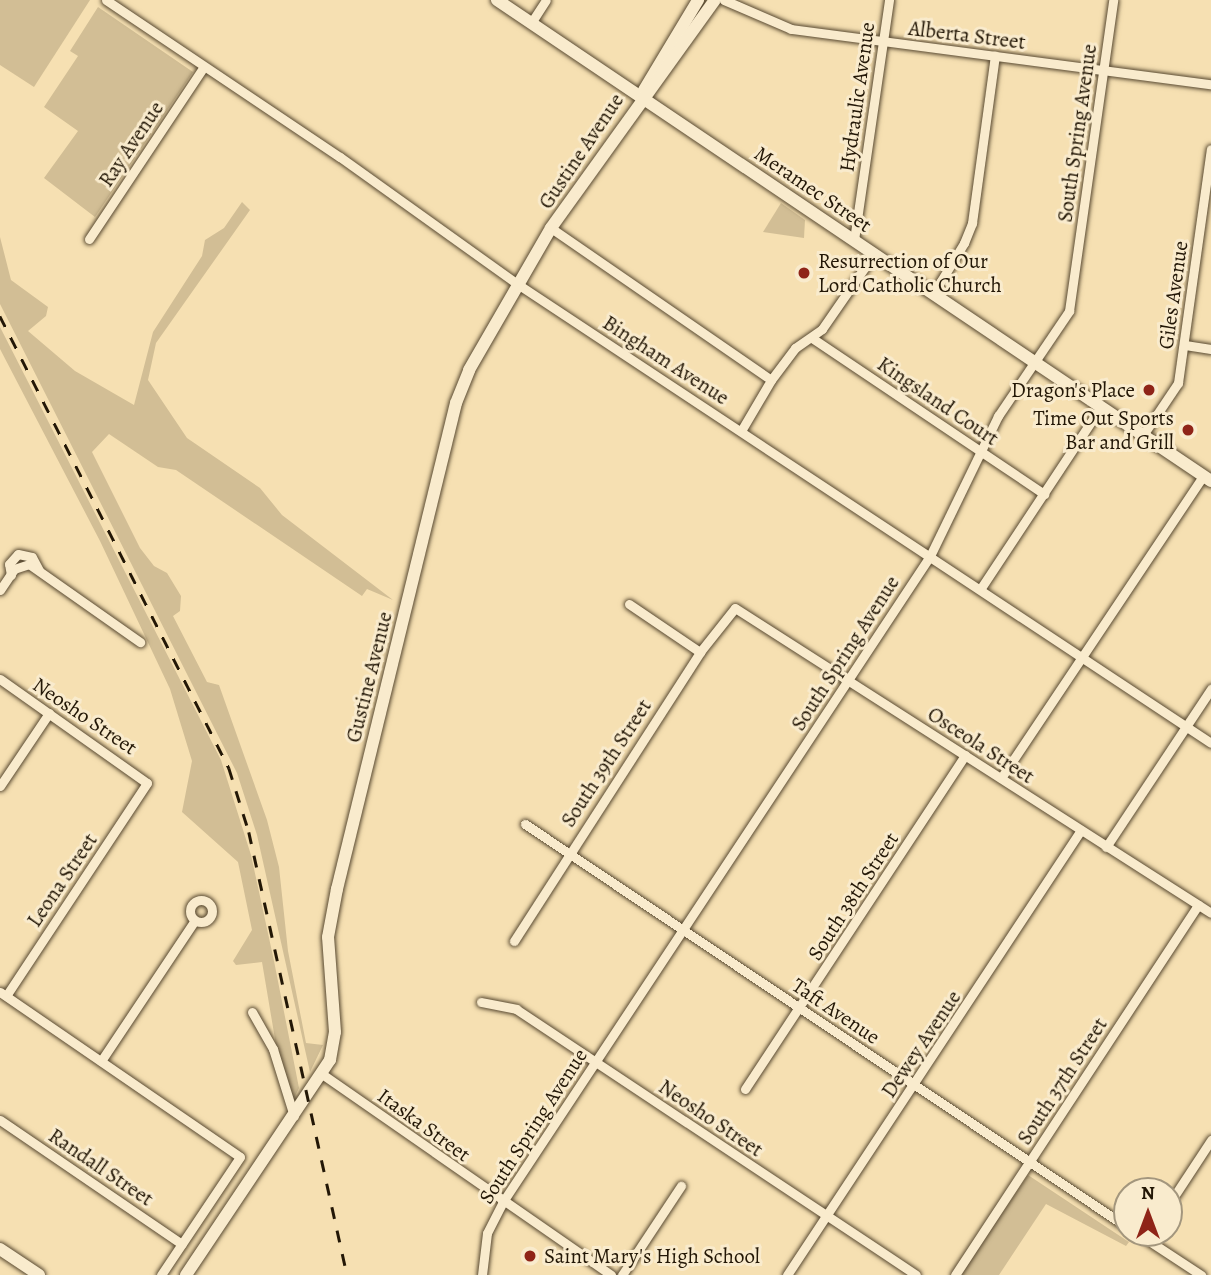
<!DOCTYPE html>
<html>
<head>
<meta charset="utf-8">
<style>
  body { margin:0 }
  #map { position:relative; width:1211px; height:1275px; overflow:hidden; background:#f6e0b2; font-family:Alegreya,serif }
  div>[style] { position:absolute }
  .green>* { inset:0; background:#d2be95 }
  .roads { filter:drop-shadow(0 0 2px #584931) drop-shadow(0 0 2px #584931) }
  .street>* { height:9px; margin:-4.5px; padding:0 4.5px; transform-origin:4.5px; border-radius:4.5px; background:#f9ebcd }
  .street>.ring { margin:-4.5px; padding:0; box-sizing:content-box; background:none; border:9px solid #f9ebcd; border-radius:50% }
  .secondary>* { height:12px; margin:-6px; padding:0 6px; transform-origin:6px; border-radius:6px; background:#f9ebcd }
  .rail>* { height:2.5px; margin-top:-1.25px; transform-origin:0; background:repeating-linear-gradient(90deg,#231706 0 12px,transparent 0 24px) }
  .dots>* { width:19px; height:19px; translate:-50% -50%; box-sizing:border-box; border:4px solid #f9ebcd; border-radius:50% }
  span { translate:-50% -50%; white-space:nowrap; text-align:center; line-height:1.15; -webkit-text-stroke:6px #f9ebcd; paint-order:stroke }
  .street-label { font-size:21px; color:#231706 }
  .poi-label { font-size:21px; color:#231706 }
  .left { translate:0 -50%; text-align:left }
  .right { translate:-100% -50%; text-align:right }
  .north { position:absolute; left:1113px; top:1177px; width:70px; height:70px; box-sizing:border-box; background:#f9ebcd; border:2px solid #a3967d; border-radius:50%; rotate:0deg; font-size:19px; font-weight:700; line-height:28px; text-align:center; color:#231706 }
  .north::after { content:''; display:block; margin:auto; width:24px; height:32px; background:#8f2418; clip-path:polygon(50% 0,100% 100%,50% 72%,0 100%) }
</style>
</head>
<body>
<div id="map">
  <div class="green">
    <i style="clip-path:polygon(0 0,90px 0,34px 87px,0 65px)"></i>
    <i style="clip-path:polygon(98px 7px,193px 72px,95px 217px,44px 178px,78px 131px,44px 107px,78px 56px,70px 51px)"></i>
    <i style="clip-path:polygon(242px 202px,250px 210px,156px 343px,148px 380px,187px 438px,260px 488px,282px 515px,393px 600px,367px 589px,362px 596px,176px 470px,158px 467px,109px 434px,92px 452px,140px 548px,154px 566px,167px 573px,181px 596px,180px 611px,173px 616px,207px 682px,219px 685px,267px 820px,279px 867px,288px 951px,306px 1043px,323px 1045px,310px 1072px,257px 835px,237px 773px,0 304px,0 237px,11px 280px,48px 307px,46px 316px,28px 331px,75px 371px,134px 405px,153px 332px,202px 256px,205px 240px,224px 228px)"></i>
    <i style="clip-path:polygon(781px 203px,805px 220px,804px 238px,763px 232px)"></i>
    <i style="clip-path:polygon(0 327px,221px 760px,251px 855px,274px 961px,299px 1088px,293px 1100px,276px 1045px,262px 962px,236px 965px,233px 961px,252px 930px,238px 862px,182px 812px,192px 761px,170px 689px,100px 541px,0 349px)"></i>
    <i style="clip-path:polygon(1028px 1175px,1129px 1242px,1126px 1246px,1046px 1204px,999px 1275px,960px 1275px)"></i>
  </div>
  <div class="roads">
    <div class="street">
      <i style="left:106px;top:0;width:282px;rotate:33.9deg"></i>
      <i style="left:340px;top:157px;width:216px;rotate:35.6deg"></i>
      <i style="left:516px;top:283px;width:833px;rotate:33.5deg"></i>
      <i style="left:724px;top:0;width:73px;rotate:23.4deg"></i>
      <i style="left:791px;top:29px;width:424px;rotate:7.5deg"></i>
      <i style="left:531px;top:23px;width:27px;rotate:-57deg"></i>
      <i style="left:551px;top:228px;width:267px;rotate:34.6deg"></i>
      <i style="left:89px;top:239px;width:206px;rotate:-56.3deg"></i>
      <i style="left:854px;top:240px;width:243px;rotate:-81.7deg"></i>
      <i style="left:933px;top:294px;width:60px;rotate:-58.7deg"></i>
      <i style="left:964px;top:243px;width:22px;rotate:-68deg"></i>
      <i style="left:972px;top:223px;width:169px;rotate:-82.2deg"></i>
      <i style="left:812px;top:338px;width:280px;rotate:33.9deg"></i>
      <i style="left:1185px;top:345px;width:26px;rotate:9deg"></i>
      <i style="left:741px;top:431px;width:59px;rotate:-59.5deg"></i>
      <i style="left:771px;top:380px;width:40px;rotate:-53deg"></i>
      <i style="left:795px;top:348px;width:33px;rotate:-35deg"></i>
      <i style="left:822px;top:329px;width:91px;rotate:-55.3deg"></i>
      <i style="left:1143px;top:435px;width:63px;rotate:-56.1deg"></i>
      <i style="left:1178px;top:383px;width:236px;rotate:-82deg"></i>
      <i style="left:11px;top:575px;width:11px;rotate:-100deg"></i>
      <i style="left:9px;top:564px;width:13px;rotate:-48deg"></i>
      <i style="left:18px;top:554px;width:14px;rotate:12deg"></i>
      <i style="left:32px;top:557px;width:15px;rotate:62deg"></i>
      <i style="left:981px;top:588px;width:217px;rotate:-56.5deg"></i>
      <i style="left:0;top:590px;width:25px;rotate:-56deg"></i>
      <i style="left:14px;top:569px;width:16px;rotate:-18deg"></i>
      <i style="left:29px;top:564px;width:136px;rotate:35.1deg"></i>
      <i style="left:629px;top:604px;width:86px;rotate:34.1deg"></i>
      <i style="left:0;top:679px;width:180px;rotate:35.3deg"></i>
      <i style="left:147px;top:783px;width:255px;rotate:123.5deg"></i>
      <i style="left:1001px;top:778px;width:363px;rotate:-56.2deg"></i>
      <i style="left:0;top:786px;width:88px;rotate:-56.1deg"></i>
      <i style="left:525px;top:824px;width:724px;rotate:33.8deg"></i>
      <i style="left:1106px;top:847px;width:190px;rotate:-56.4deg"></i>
      <i class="ring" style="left:190px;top:900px;width:13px;height:13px"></i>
      <i style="left:514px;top:941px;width:344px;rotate:-57.2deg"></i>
      <i style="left:700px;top:652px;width:56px;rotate:-51.5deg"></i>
      <i style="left:735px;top:608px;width:565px;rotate:32.65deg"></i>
      <i style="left:0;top:992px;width:291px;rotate:34.5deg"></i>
      <i style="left:240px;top:1157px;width:142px;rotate:123.8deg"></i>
      <i style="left:481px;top:1002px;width:36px;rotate:11deg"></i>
      <i style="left:516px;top:1009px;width:480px;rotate:33.6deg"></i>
      <i style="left:252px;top:1012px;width:43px;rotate:60.4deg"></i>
      <i style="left:273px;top:1049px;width:70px;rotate:72.6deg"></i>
      <i style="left:101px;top:1061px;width:169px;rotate:-56.3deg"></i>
      <i style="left:322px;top:1074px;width:352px;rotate:34.8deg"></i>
      <i style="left:745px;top:1089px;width:400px;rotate:-56.6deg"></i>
      <i style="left:0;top:1120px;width:220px;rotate:34.3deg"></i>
      <i style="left:1169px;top:1204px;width:77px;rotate:-56.7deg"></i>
      <i style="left:1137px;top:1233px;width:77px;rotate:33.3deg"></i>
      <i style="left:482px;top:1275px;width:42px;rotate:-83.2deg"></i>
      <i style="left:487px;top:1233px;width:34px;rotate:-63deg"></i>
      <i style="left:502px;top:1203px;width:776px;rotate:-56.51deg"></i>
      <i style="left:930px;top:556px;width:156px;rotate:-64.1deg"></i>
      <i style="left:998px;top:416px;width:127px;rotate:-55.9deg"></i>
      <i style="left:1069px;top:311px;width:314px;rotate:-81.9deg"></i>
      <i style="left:622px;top:1275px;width:107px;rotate:-56.5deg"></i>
      <i style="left:787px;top:1275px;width:533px;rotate:-56.55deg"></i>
      <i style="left:955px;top:1275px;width:443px;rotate:-56.7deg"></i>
    </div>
    <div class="secondary">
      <i style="left:497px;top:0;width:861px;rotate:33.97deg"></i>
      <i style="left:644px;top:90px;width:105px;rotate:-59deg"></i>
      <i style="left:0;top:1249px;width:47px;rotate:33.7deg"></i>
      <i style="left:186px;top:1275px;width:259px;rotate:-56.2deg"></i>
      <i style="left:330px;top:1060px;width:28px;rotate:-80deg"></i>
      <i style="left:335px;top:1032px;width:95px;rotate:-94.2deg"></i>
      <i style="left:328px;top:937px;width:49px;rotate:-79.4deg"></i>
      <i style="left:337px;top:889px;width:500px;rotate:-76.24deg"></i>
      <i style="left:456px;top:403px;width:35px;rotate:-68deg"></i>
      <i style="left:469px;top:370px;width:164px;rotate:-60deg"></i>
      <i style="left:551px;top:228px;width:281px;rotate:-54.3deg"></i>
    </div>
  </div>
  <div class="rail">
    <i style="left:0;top:316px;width:507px;rotate:63.13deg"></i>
    <i style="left:229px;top:768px;width:67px;rotate:72.6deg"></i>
    <i style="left:249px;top:832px;width:454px;rotate:77.5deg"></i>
  </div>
  <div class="dots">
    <i style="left:804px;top:273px;background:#8f2418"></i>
    <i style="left:1149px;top:390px;background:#8f2418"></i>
    <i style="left:1188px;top:430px;background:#8f2418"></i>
    <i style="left:530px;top:1256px;background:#8f2418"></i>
  </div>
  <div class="street-label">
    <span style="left:967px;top:35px;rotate:7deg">Alberta Street</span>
    <span style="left:857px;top:97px;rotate:-82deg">Hydraulic Avenue</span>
    <span style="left:1077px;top:133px;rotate:-82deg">South Spring Avenue</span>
    <span style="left:131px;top:144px;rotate:-56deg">Ray Avenue</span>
    <span style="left:581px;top:151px;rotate:-56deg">Gustine Avenue</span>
    <span style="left:813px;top:189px;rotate:34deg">Meramec Street</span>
    <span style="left:1173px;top:295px;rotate:-82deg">Giles Avenue</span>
    <span style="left:666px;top:360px;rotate:33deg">Bingham Avenue</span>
    <span style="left:938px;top:401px;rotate:34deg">Kingsland Court</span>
    <span style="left:845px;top:653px;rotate:-57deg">South Spring Avenue</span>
    <span style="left:369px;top:677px;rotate:-76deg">Gustine Avenue</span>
    <span style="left:85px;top:716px;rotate:34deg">Neosho Street</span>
    <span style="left:981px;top:745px;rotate:33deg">Osceola Street</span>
    <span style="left:606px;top:763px;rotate:-57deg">South 39th Street</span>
    <span style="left:62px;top:880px;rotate:-56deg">Leona Street</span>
    <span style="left:853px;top:896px;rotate:-57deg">South 38th Street</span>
    <span style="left:836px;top:1011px;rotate:34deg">Taft Avenue</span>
    <span style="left:921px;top:1044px;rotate:-56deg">Dewey Avenue</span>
    <span style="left:1062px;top:1081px;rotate:-57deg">South 37th Street</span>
    <span style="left:711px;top:1118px;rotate:34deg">Neosho Street</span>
    <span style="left:424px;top:1125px;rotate:36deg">Itaska Street</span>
    <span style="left:533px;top:1126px;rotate:-57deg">South Spring Avenue</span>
    <span style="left:101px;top:1167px;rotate:34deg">Randall Street</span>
  </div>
  <div class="poi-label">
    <span class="left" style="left:818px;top:273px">Resurrection of Our<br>Lord Catholic Church</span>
    <span class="right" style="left:1135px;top:390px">Dragon's Place</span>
    <span class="right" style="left:1174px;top:430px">Time Out Sports<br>Bar and Grill</span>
    <span class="left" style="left:544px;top:1256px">Saint Mary's High School</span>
  </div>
  <div class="north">N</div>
</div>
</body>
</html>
